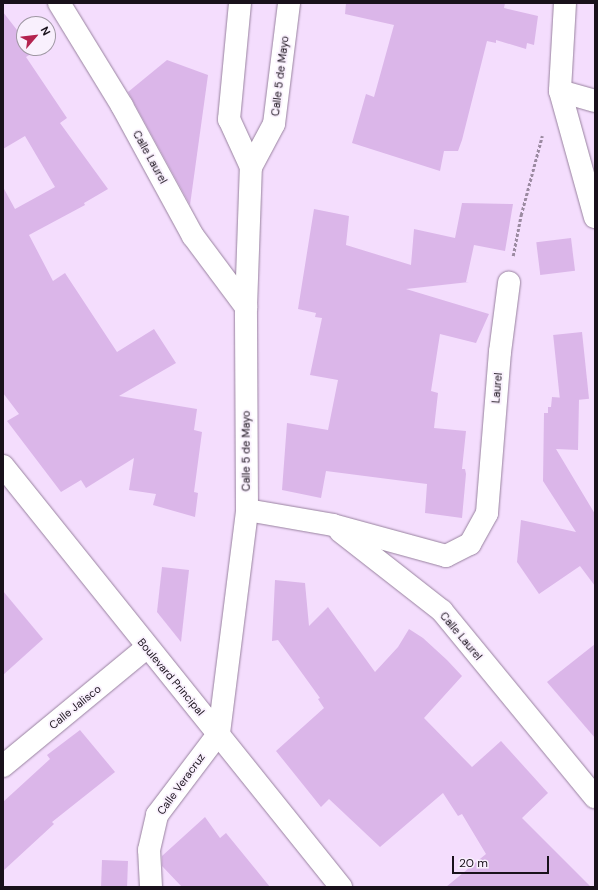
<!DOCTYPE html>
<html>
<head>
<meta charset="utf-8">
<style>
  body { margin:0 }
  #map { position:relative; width:598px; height:890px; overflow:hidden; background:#f4ddfd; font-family:"DM Sans",sans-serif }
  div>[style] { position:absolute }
  .building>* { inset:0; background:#dbb6e9; transform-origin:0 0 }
  .path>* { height:2.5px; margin-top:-1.25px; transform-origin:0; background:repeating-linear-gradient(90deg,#9b8aa1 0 3px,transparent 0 5px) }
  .roads { filter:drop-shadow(0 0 1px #98829f) drop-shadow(0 0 1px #98829f) }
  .minor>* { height:22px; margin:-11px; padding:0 11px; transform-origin:11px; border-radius:11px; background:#fff }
  .tertiary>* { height:22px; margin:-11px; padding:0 11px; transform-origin:11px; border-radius:11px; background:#fff }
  span { translate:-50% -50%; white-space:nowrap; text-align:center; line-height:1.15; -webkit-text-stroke:3.5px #f9f0fd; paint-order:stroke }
  .street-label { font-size:11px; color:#19111b }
  .frame { position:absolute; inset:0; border:4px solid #19111b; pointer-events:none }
  .north { position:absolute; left:16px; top:16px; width:40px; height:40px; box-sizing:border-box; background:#f9f0fd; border:1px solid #9f97a3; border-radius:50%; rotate:62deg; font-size:11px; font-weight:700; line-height:16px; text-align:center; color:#19111b }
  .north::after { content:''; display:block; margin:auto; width:14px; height:18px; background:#b4234f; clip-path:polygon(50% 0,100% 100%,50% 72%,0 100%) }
  .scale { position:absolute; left:452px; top:856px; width:97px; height:18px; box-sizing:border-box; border:2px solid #19111b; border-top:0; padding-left:5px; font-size:12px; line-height:14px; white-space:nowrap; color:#19111b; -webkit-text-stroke:3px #f9f0fd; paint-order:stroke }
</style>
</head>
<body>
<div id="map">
  <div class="building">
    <i style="clip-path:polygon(346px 3px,505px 3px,504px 8px,538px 16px,534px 45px,527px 43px,526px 49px,496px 40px,496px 43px,487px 41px,462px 140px,458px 151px,444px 151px,440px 171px,352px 143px,366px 94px,374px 97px,394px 25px,345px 14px)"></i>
    <i style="clip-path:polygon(3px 12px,24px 39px,24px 48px,31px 48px,34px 52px,26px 57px,67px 118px,60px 123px,108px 189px,84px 203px,85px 205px,29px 235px,53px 281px,65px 273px,117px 352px,154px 329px,176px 363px,119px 396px,197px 409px,194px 430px,202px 432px,194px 492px,198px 493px,195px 517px,153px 505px,156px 494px,129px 490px,134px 458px,86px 488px,81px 480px,61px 492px,7px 421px,19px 414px,3px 393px,3px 187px,15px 209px,55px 187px,25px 136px,3px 149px)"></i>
    <i style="clip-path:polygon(167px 60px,208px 75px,190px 205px,128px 92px)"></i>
    <i style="clip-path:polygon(462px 203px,513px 204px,505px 251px,474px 245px,466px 282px,469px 282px,406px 289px,489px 314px,476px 343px,440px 334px,431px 391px,438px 393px,434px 428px,466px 431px,462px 469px,465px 469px,466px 474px,462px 518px,425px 513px,427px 484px,326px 471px,321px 498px,282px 490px,287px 423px,328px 430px,338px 380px,310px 375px,322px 318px,315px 317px,316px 313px,298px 309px,314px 209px,349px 216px,346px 245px,411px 265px,414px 229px,455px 238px)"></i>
    <i style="left:571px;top:238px;width:33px;height:35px;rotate:83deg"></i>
    <i style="left:582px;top:332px;width:67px;height:29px;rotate:84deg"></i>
    <i style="clip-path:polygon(552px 397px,579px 399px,578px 450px,556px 449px,595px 514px,595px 586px,580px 566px,539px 594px,517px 562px,521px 520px,576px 532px,543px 481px,544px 413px,548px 413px,548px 407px,551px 407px)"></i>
    <i style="clip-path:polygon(162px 567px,189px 570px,181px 642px,157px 612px)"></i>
    <i style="clip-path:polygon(275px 580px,305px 583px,309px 626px,328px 607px,375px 672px,398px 647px,409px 629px,423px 638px,447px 660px,462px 676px,424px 718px,472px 767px,501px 741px,548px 793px,522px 818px,591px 887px,446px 887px,486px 854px,462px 814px,458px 816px,443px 793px,380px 847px,329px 799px,321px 807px,276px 751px,324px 708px,318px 699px,320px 698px,278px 640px,272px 641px)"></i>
    <i style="clip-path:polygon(3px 591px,43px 639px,3px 675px)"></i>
    <i style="clip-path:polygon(595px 644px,595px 738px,547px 682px)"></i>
    <i style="clip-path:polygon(80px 730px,115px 772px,52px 822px,54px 824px,3px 871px,3px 802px,50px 759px,47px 755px)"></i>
    <i style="clip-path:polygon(205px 817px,220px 838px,226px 833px,270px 887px,182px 887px,162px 866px,162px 856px)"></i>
    <i style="left:102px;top:860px;width:26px;height:27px;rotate:2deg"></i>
  </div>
  <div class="path">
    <i style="left:513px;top:256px;width:42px;rotate:-79deg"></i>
    <i style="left:521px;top:215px;width:82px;rotate:-75.1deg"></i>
  </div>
  <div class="roads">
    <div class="minor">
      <i style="left:59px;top:3px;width:121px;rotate:58.5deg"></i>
      <i style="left:122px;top:106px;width:148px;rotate:61.4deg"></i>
      <i style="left:193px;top:236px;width:89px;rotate:53.3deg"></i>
      <i style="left:565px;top:3px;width:88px;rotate:93.3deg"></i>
      <i style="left:560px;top:91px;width:131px;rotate:74.5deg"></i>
      <i style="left:560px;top:91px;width:36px;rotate:16deg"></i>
      <i style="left:247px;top:510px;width:87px;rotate:9.9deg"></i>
      <i style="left:333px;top:525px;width:117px;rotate:15.3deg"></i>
      <i style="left:446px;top:556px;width:27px;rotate:-27deg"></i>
      <i style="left:470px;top:544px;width:35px;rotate:-61deg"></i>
      <i style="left:487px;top:513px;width:162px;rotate:-85.4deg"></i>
      <i style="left:500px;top:352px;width:70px;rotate:-82.6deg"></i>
      <i style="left:340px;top:531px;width:130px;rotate:38.1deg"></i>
      <i style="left:442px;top:611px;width:241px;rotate:50.6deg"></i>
      <i style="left:3px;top:766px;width:185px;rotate:-39.5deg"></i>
      <i style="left:151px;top:887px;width:37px;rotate:-93deg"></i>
      <i style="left:149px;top:850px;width:36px;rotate:-77deg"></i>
      <i style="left:157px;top:815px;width:103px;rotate:-52.9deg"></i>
    </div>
    <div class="tertiary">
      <i style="left:240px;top:3px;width:117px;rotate:95.4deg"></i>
      <i style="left:229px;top:119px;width:53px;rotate:65.4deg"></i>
      <i style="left:3px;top:466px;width:540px;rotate:51.24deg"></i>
      <i style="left:219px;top:733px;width:225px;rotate:-82.8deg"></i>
      <i style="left:247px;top:510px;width:203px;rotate:-90.3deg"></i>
      <i style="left:246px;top:307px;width:140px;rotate:-88deg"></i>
      <i style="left:251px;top:167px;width:49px;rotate:-61.9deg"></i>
      <i style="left:274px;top:124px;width:122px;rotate:-82.9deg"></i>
    </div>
  </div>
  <div class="street-label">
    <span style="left:280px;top:76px;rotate:-83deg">Calle 5 de Mayo</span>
    <span style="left:150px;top:157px;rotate:61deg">Calle Laurel</span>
    <span style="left:497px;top:388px;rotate:-85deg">Laurel</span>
    <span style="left:246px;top:451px;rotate:-90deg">Calle 5 de Mayo</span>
    <span style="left:461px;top:636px;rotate:50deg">Calle Laurel</span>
    <span style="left:171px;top:677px;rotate:50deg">Boulevard Principal</span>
    <span style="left:75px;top:707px;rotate:-39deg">Calle Jalisco</span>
    <span style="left:181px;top:784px;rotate:-54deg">Calle Veracruz</span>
  </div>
  <div class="frame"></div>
  <div class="north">N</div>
  <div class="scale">20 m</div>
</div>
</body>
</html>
